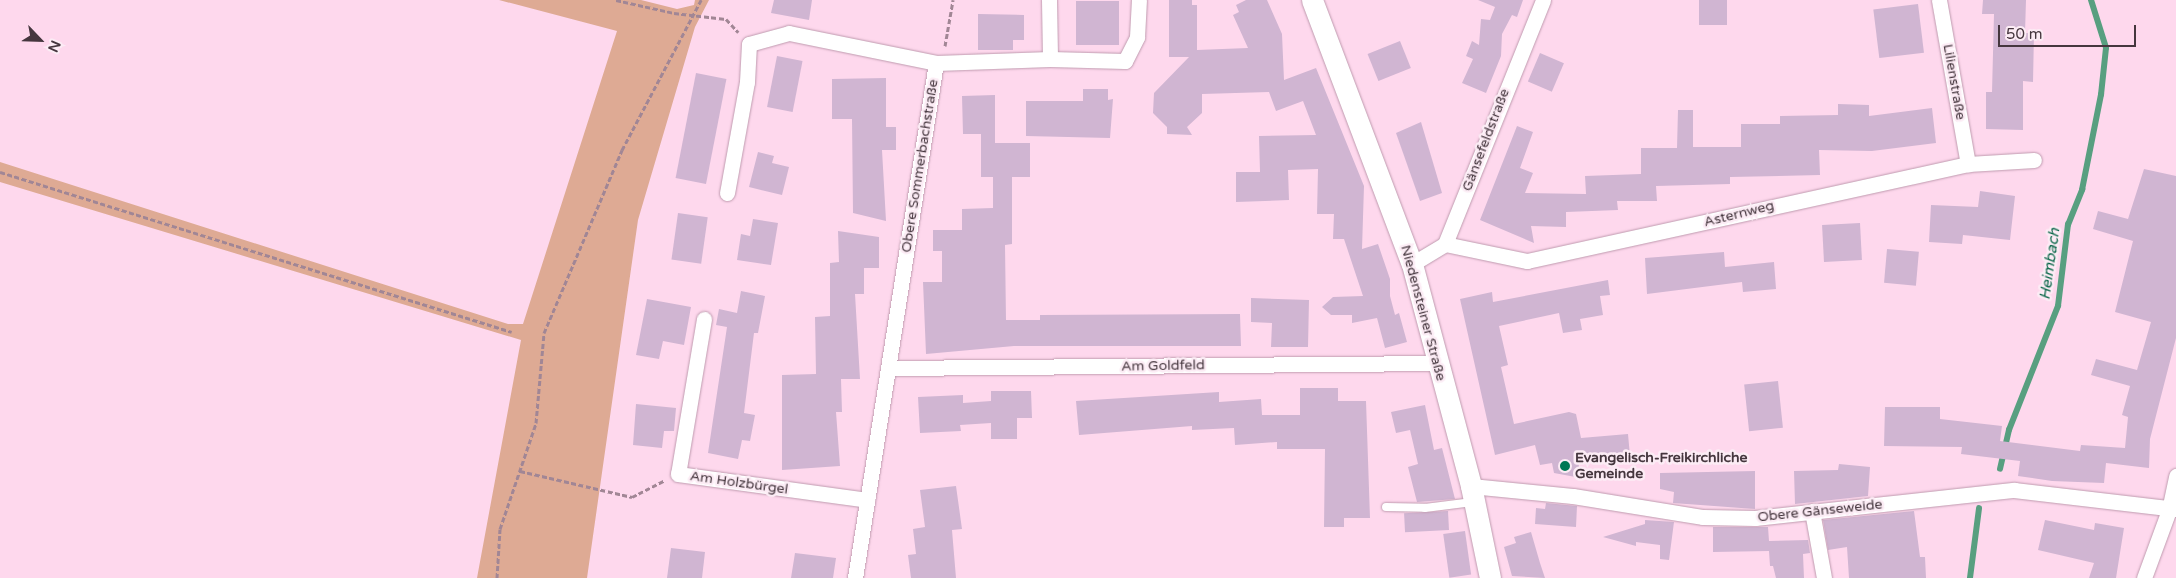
<!DOCTYPE html>
<html>
<head>
<meta charset="utf-8">
<style>
  body { margin:0 }
  #map { position:relative; width:2176px; height:578px; overflow:hidden; background:#fed8ed; font-family:"Varela Round",sans-serif }
  div>[style] { position:absolute }
  .green>* { inset:0; background:#deaa94 }
  .stream>* { height:5.5px; margin:-2.75px; padding:0 2.75px; transform-origin:2.75px; border-radius:2.75px; background:#589f80 }
  .building>* { inset:0; background:#d0b5d2; transform-origin:0 0 }
  .path>* { height:3px; margin-top:-1.5px; transform-origin:0; background:repeating-linear-gradient(90deg,#a18695 0 5px,transparent 0 7.5px) }
  .roads { filter:drop-shadow(0 0 1px #bf9baf) drop-shadow(0 0 1px #bf9baf) }
  .service>* { height:8px; margin:-4px; padding:0 4px; transform-origin:4px; border-radius:4px; background:#fff }
  .minor>* { height:15px; margin:-7.5px; padding:0 7.5px; transform-origin:7.5px; border-radius:7.5px; background:#fff }
  .secondary>* { height:21px; margin:-10.5px; padding:0 10.5px; transform-origin:10.5px; border-radius:10.5px; background:#fff }
  .dots>* { width:14px; height:14px; translate:-50% -50%; box-sizing:border-box; border:2px solid #fcecf5; border-radius:50% }
  span { translate:-50% -50%; white-space:nowrap; text-align:center; line-height:1.15; -webkit-text-stroke:5px #fcecf5; paint-order:stroke }
  .street-label { font-size:14px; color:#45363e }
  .poi-label { font-size:14px; color:#45363e; font-weight:700 }
  .left { translate:0 -50%; text-align:left }
  .water-label { font-size:15px; color:#076547; font-style:italic }
  .north { position:absolute; left:15px; top:15px; width:50px; height:50px; -webkit-text-stroke:4px #fcecf5; paint-order:stroke; rotate:114deg; font-size:14px; font-weight:700; line-height:20px; text-align:center; color:#45363e }
  .north::after { content:''; display:block; margin:auto; width:18px; height:22px; background:#45363e; clip-path:polygon(50% 0,100% 100%,50% 72%,0 100%) }
  .scale { position:absolute; left:1998px; top:25px; width:138px; height:22px; box-sizing:border-box; border:2px solid #45363e; border-top:0; padding-left:6px; font-size:15px; line-height:18px; white-space:nowrap; color:#45363e; -webkit-text-stroke:4px #fcecf5; paint-order:stroke }
</style>
</head>
<body>
<div id="map">
  <div class="green">
    <i style="clip-path:polygon(499px 0,641px 0,677px 9px,694px 5px,695px 0,709px 0,695px 27px,638px 220px,587px 578px,477px 578px,521px 340px,0 182px,0 162px,508px 324px,523px 324px,617px 31px)"></i>
  </div>
  <div class="stream">
    <i style="left:2000px;top:469px;width:40px;rotate:-77deg"></i>
    <i style="left:2009px;top:430px;width:133px;rotate:-68.4deg"></i>
    <i style="left:2058px;top:306px;width:82px;rotate:-83deg"></i>
    <i style="left:2068px;top:225px;width:38px;rotate:-68deg"></i>
    <i style="left:2082px;top:190px;width:97px;rotate:-78.7deg"></i>
    <i style="left:2101px;top:95px;width:47px;rotate:-83.9deg"></i>
    <i style="left:2106px;top:48px;width:50px;rotate:-107.4deg"></i>
    <i style="left:1970px;top:578px;width:70px;rotate:-82.6deg"></i>
  </div>
  <div class="building">
    <i style="clip-path:polygon(774px 0,812px 0,809px 20px,771px 13px)"></i>
    <i style="clip-path:polygon(1169px 0,1192px 0,1192px 5px,1197px 5px,1197px 50px,1248px 48px,1233px 15px,1239px 12px,1236px 5px,1246px 0,1267px 0,1282px 34px,1284px 80px,1316px 68px,1364px 186px,1362px 249px,1378px 244px,1390px 279px,1390px 296px,1395px 315px,1399px 313px,1407px 342px,1385px 348px,1377px 318px,1352px 323px,1352px 315px,1331px 315px,1322px 307px,1333px 297px,1363px 296px,1344px 239px,1333px 239px,1334px 214px,1317px 214px,1318px 169px,1288px 170px,1289px 200px,1236px 202px,1236px 172px,1260px 172px,1259px 136px,1316px 135px,1303px 101px,1276px 111px,1269px 92px,1202px 94px,1202px 113px,1187px 127px,1192px 135px,1167px 134px,1167px 127px,1153px 113px,1154px 93px,1189px 57px,1169px 57px)"></i>
    <i style="clip-path:polygon(1478px 0,1523px 0,1517px 17px,1512px 15px,1502px 34px,1501px 56px,1486px 93px,1462px 83px,1473px 59px,1466px 56px,1472px 41px,1479px 45px,1481px 19px,1490px 20px,1495px 7px)"></i>
    <i style="left:1699px;top:0;width:28px;height:25px"></i>
    <i style="clip-path:polygon(1983px 0,2026px 0,2025px 33px,2034px 33px,2033px 82px,2023px 81px,2023px 130px,1986px 129px,1986px 92px,1992px 92px,1994px 14px,1982px 14px)"></i>
    <i style="left:1119px;top:1px;width:44px;height:43px;rotate:90deg"></i>
    <i style="left:1918px;top:4px;width:49px;height:45px;rotate:83deg"></i>
    <i style="clip-path:polygon(978px 14px,1024px 15px,1024px 40px,1013px 40px,1013px 50px,978px 50px)"></i>
    <i style="left:1400px;top:41px;width:29px;height:35px;rotate:68deg"></i>
    <i style="left:1540px;top:53px;width:26px;height:31px;rotate:23deg"></i>
    <i style="left:777px;top:56px;width:26px;height:52px;rotate:11deg"></i>
    <i style="left:696px;top:73px;width:31px;height:107px;rotate:11deg"></i>
    <i style="clip-path:polygon(886px 78px,886px 127px,896px 127px,896px 150px,882px 150px,886px 221px,853px 213px,852px 119px,832px 119px,832px 79px)"></i>
    <i style="clip-path:polygon(1083px 89px,1108px 89px,1108px 100px,1113px 99px,1110px 138px,1026px 136px,1026px 101px,1083px 101px)"></i>
    <i style="clip-path:polygon(995px 95px,995px 143px,1030px 143px,1030px 177px,1012px 177px,1012px 244px,1005px 245px,1006px 320px,1040px 320px,1040px 315px,1240px 314px,1241px 346px,1014px 346px,926px 354px,923px 282px,942px 282px,942px 251px,933px 251px,933px 230px,962px 230px,962px 209px,993px 208px,993px 177px,981px 177px,981px 134px,963px 134px,962px 96px)"></i>
    <i style="clip-path:polygon(1838px 104px,1869px 105px,1869px 116px,1932px 108px,1936px 143px,1872px 151px,1819px 150px,1820px 175px,1730px 177px,1730px 184px,1656px 186px,1657px 201px,1617px 201px,1618px 210px,1566px 212px,1566px 227px,1531px 226px,1534px 243px,1480px 220px,1517px 126px,1533px 132px,1520px 168px,1533px 173px,1525px 193px,1586px 194px,1585px 176px,1641px 174px,1641px 148px,1677px 148px,1678px 110px,1693px 110px,1693px 147px,1741px 147px,1741px 124px,1780px 124px,1780px 116px,1838px 115px)"></i>
    <i style="clip-path:polygon(1421px 122px,1442px 193px,1420px 201px,1396px 133px)"></i>
    <i style="clip-path:polygon(758px 152px,774px 156px,772px 163px,789px 167px,782px 195px,749px 187px)"></i>
    <i style="clip-path:polygon(2144px 169px,2176px 176px,2176px 338px,2150px 439px,2149px 468px,2106px 463px,2104px 483px,2052px 481px,2018px 476px,2020px 461px,1961px 454px,1962px 447px,1884px 446px,1885px 407px,1940px 407px,1940px 419px,2002px 426px,2000px 441px,2080px 451px,2081px 445px,2125px 448px,2128px 417px,2122px 415px,2130px 386px,2091px 375px,2096px 359px,2137px 370px,2151px 322px,2115px 312px,2133px 241px,2093px 229px,2098px 211px,2128px 219px)"></i>
    <i style="clip-path:polygon(1980px 191px,2015px 196px,2010px 240px,1963px 235px,1962px 244px,1929px 242px,1931px 205px,1978px 207px)"></i>
    <i style="left:678px;top:213px;width:30px;height:47px;rotate:8deg"></i>
    <i style="clip-path:polygon(753px 219px,778px 223px,771px 265px,737px 260px,741px 234px,750px 236px)"></i>
    <i style="left:1860px;top:223px;width:37px;height:38px;rotate:87deg"></i>
    <i style="clip-path:polygon(838px 231px,879px 237px,879px 268px,864px 268px,864px 294px,855px 294px,860px 379px,841px 379px,842px 412px,836px 412px,840px 466px,782px 470px,782px 375px,816px 374px,815px 317px,830px 316px,830px 263px,839px 262px)"></i>
    <i style="left:1887px;top:249px;width:32px;height:34px;rotate:5deg"></i>
    <i style="clip-path:polygon(1724px 252px,1725px 267px,1774px 262px,1776px 289px,1743px 292px,1742px 282px,1647px 294px,1645px 258px)"></i>
    <i style="clip-path:polygon(1608px 280px,1610px 295px,1600px 296px,1603px 315px,1580px 319px,1582px 330px,1563px 333px,1559px 313px,1499px 326px,1508px 365px,1501px 367px,1514px 424px,1569px 412px,1576px 414px,1581px 438px,1628px 434px,1630px 456px,1578px 461px,1581px 478px,1554px 473px,1552px 463px,1540px 465px,1535px 445px,1495px 455px,1460px 299px,1492px 292px,1493px 302px)"></i>
    <i style="clip-path:polygon(741px 291px,765px 296px,758px 333px,754px 333px,744px 413px,755px 415px,750px 441px,742px 440px,738px 459px,708px 453px,727px 327px,716px 325px,719px 309px,737px 313px)"></i>
    <i style="clip-path:polygon(1251px 298px,1309px 300px,1308px 347px,1271px 347px,1272px 323px,1251px 322px)"></i>
    <i style="clip-path:polygon(647px 299px,691px 307px,684px 345px,663px 341px,659px 359px,636px 355px)"></i>
    <i style="left:1778px;top:381px;width:47px;height:34px;rotate:84deg"></i>
    <i style="clip-path:polygon(1300px 388px,1338px 388px,1338px 401px,1366px 401px,1370px 518px,1344px 518px,1344px 527px,1324px 527px,1325px 449px,1277px 449px,1277px 442px,1235px 445px,1234px 428px,1192px 430px,1192px 426px,1079px 435px,1076px 401px,1219px 392px,1219px 402px,1261px 399px,1262px 415px,1300px 415px)"></i>
    <i style="clip-path:polygon(991px 391px,1031px 391px,1032px 418px,1017px 418px,1017px 439px,991px 439px,991px 423px,960px 425px,961px 431px,920px 433px,918px 397px,963px 395px,963px 403px,991px 401px)"></i>
    <i style="clip-path:polygon(636px 404px,676px 408px,674px 431px,664px 431px,662px 448px,633px 445px)"></i>
    <i style="clip-path:polygon(1425px 405px,1434px 450px,1442px 448px,1455px 499px,1417px 502px,1408px 467px,1418px 464px,1410px 430px,1396px 433px,1391px 412px)"></i>
    <i style="clip-path:polygon(1839px 464px,1870px 467px,1868px 496px,1795px 504px,1794px 471px,1838px 470px)"></i>
    <i style="clip-path:polygon(1755px 471px,1755px 509px,1673px 503px,1674px 492px,1660px 489px,1660px 473px)"></i>
    <i style="clip-path:polygon(956px 486px,962px 529px,952px 530px,956px 578px,911px 578px,908px 555px,916px 554px,913px 529px,925px 527px,920px 490px)"></i>
    <i style="clip-path:polygon(1546px 503px,1577px 506px,1576px 527px,1535px 524px,1536px 508px,1545px 509px)"></i>
    <i style="left:1448px;top:511px;width:19px;height:44px;rotate:87deg"></i>
    <i style="clip-path:polygon(1914px 511px,1920px 557px,1925px 557px,1926px 578px,1849px 578px,1847px 547px,1828px 550px,1823px 520px)"></i>
    <i style="clip-path:polygon(1645px 520px,1674px 522px,1669px 560px,1660px 559px,1660px 545px,1636px 542px,1636px 546px,1603px 537px,1645px 524px)"></i>
    <i style="clip-path:polygon(2045px 520px,2094px 530px,2095px 523px,2124px 528px,2116px 578px,2089px 578px,2094px 563px,2038px 550px)"></i>
    <i style="clip-path:polygon(1713px 527px,1768px 527px,1769px 541px,1808px 540px,1810px 553px,1803px 554px,1804px 578px,1776px 578px,1773px 566px,1770px 566px,1769px 551px,1713px 552px)"></i>
    <i style="left:1465px;top:531px;width:44px;height:22px;rotate:82deg"></i>
    <i style="clip-path:polygon(1531px 532px,1540px 563px,1545px 578px,1512px 576px,1504px 547px,1516px 543px,1514px 537px)"></i>
    <i style="clip-path:polygon(671px 548px,705px 552px,702px 578px,667px 578px)"></i>
    <i style="clip-path:polygon(795px 553px,836px 558px,833px 578px,791px 578px)"></i>
  </div>
  <div class="path">
    <i style="left:616px;top:0;width:59px;rotate:12.6deg"></i>
    <i style="left:674px;top:13px;width:52px;rotate:6.6deg"></i>
    <i style="left:726px;top:19px;width:18px;rotate:47deg"></i>
    <i style="left:945px;top:46px;width:47px;rotate:-80.1deg"></i>
    <i style="left:0;top:172px;width:536px;rotate:17.35deg"></i>
    <i style="left:520px;top:471px;width:115px;rotate:13.1deg"></i>
    <i style="left:632px;top:497px;width:36px;rotate:-27deg"></i>
    <i style="left:497px;top:578px;width:49px;rotate:-86.5deg"></i>
    <i style="left:500px;top:529px;width:112px;rotate:-71.2deg"></i>
    <i style="left:536px;top:423px;width:90px;rotate:-84.9deg"></i>
    <i style="left:544px;top:333px;width:199px;rotate:-66.9deg"></i>
    <i style="left:622px;top:150px;width:170px;rotate:-62.2deg"></i>
  </div>
  <div class="roads">
    <div class="service">
      <i style="left:1386px;top:507px;width:39px;rotate:1deg"></i>
      <i style="left:1425px;top:508px;width:48px;rotate:-7.1deg"></i>
    </div>
    <div class="minor">
      <i style="left:1049px;top:0;width:59px;rotate:89deg"></i>
      <i style="left:1050px;top:59px;width:75px;rotate:1.5deg"></i>
      <i style="left:1125px;top:61px;width:27px;rotate:-63deg"></i>
      <i style="left:1137px;top:37px;width:37px;rotate:-87deg"></i>
      <i style="left:1939px;top:0;width:167px;rotate:80deg"></i>
      <i style="left:936px;top:63px;width:114px;rotate:-2deg"></i>
      <i style="left:727px;top:193px;width:113px;rotate:-79.8deg"></i>
      <i style="left:747px;top:82px;width:38px;rotate:-87deg"></i>
      <i style="left:749px;top:44px;width:41px;rotate:-15.4deg"></i>
      <i style="left:789px;top:33px;width:150px;rotate:11.5deg"></i>
      <i style="left:936px;top:63px;width:521px;rotate:98.94deg"></i>
      <i style="left:1445px;top:244px;width:84px;rotate:11.7deg"></i>
      <i style="left:1527px;top:261px;width:452px;rotate:-12.4deg"></i>
      <i style="left:1968px;top:164px;width:66px;rotate:-3.5deg"></i>
      <i style="left:1412px;top:264px;width:39px;rotate:-31deg"></i>
      <i style="left:1445px;top:244px;width:263px;rotate:-68.1deg"></i>
      <i style="left:704px;top:319px;width:157px;rotate:99.5deg"></i>
      <i style="left:678px;top:474px;width:191px;rotate:7.8deg"></i>
      <i style="left:889px;top:368px;width:547px;rotate:-0.52deg"></i>
      <i style="left:1471px;top:486px;width:102px;rotate:5.6deg"></i>
      <i style="left:1573px;top:496px;width:132px;rotate:9.2deg"></i>
      <i style="left:1703px;top:517px;width:52px;rotate:1.1deg"></i>
      <i style="left:1755px;top:518px;width:261px;rotate:-6.2deg"></i>
      <i style="left:2014px;top:490px;width:163px;rotate:6.7deg"></i>
      <i style="left:1812px;top:511px;width:68px;rotate:79.8deg"></i>
      <i style="left:2144px;top:578px;width:72px;rotate:-69.8deg"></i>
      <i style="left:2169px;top:510px;width:35px;rotate:-78deg"></i>
    </div>
    <div class="secondary">
      <i style="left:1312px;top:0;width:282px;rotate:69.3deg"></i>
      <i style="left:1412px;top:264px;width:230px;rotate:75.1deg"></i>
      <i style="left:1471px;top:486px;width:94px;rotate:78.3deg"></i>
    </div>
  </div>
  <div class="dots">
    <i style="left:1565px;top:466px;background:#007754"></i>
  </div>
  <div class="street-label">
    <span style="left:1954px;top:82px;rotate:80deg">Lilienstraße</span>
    <span style="left:1486px;top:140px;rotate:-69deg">Gänsefeldstraße</span>
    <span style="left:920px;top:166px;rotate:-81deg">Obere Sommerbachstraße</span>
    <span style="left:1739px;top:214px;rotate:-14deg">Asternweg</span>
    <span style="left:1423px;top:313px;rotate:75deg">Niedensteiner Straße</span>
    <span style="left:1163px;top:366px;rotate:-1deg">Am Goldfeld</span>
    <span style="left:739px;top:483px;rotate:8deg">Am Holzbürgel</span>
    <span style="left:1820px;top:511px;rotate:-6deg">Obere Gänseweide</span>
  </div>
  <div class="poi-label">
    <span class="left" style="left:1575px;top:466px">Evangelisch-Freikirchliche<br>Gemeinde</span>
  </div>
  <div class="water-label">
    <span style="left:2050px;top:264px;rotate:-82deg">Heimbach</span>
  </div>
  <div class="north">N</div>
  <div class="scale">50 m</div>
</div>
</body>
</html>
